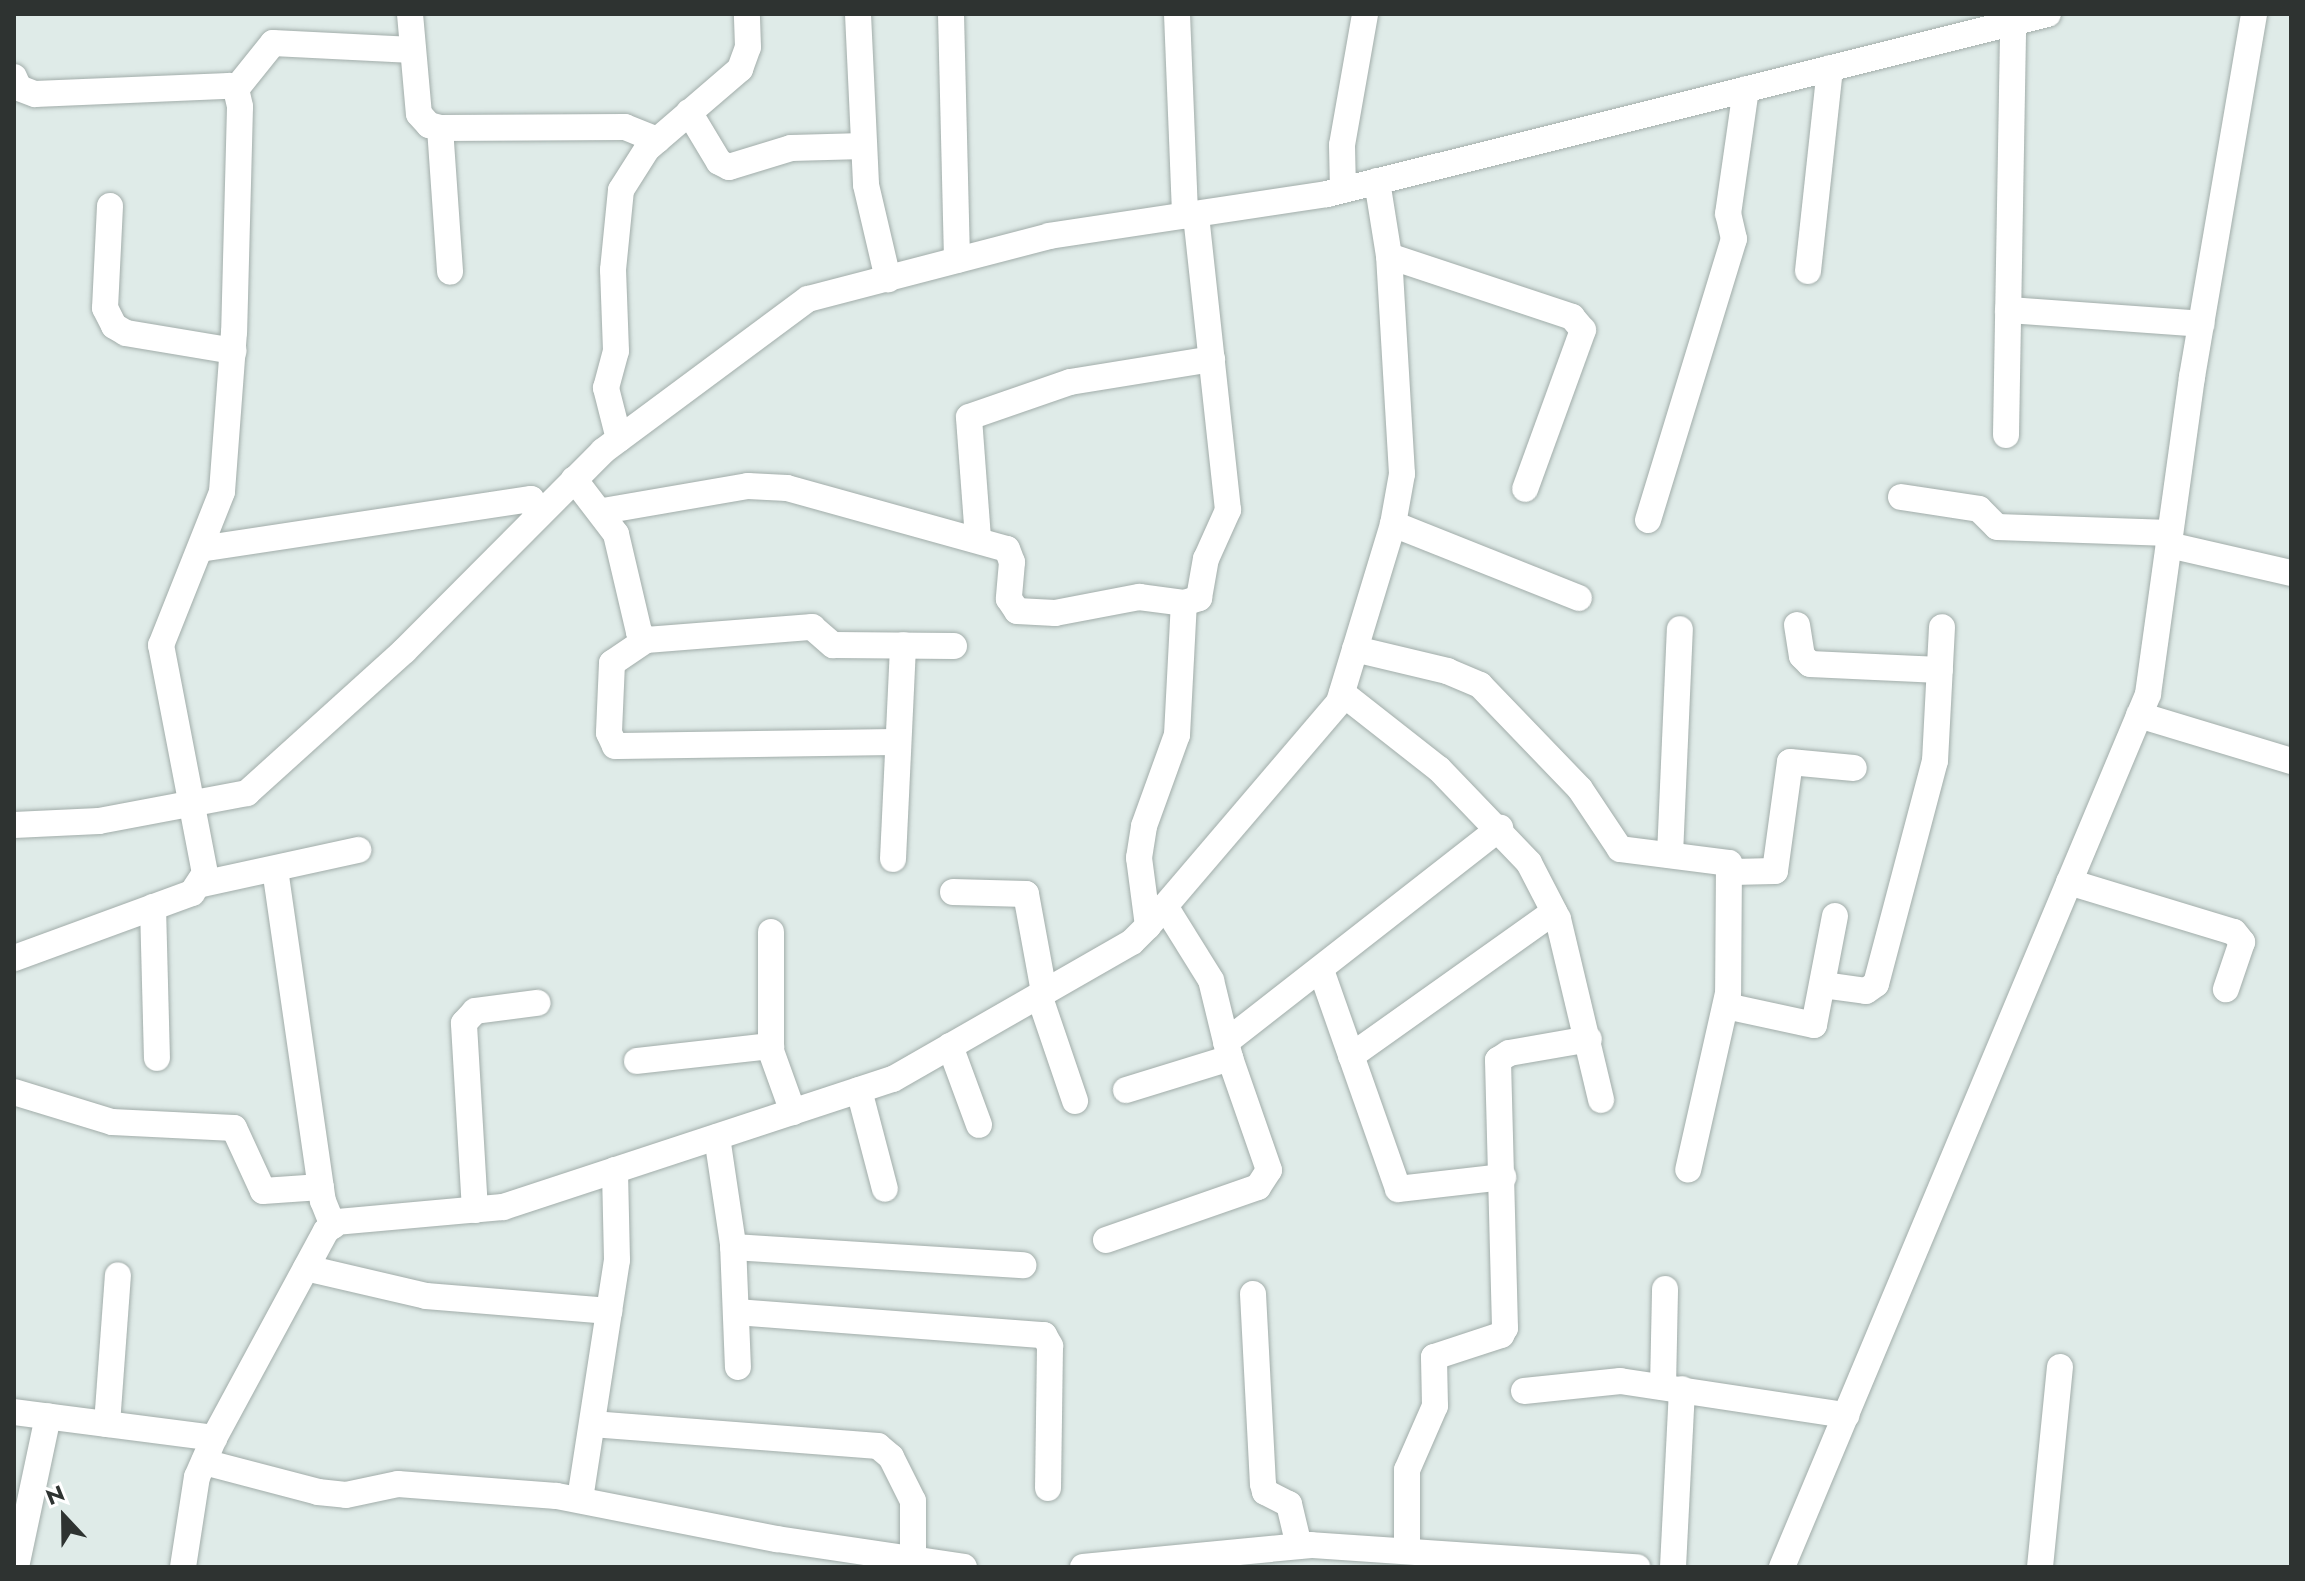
<!DOCTYPE html>
<html>
<head>
<meta charset="utf-8">
<style>
  body { margin:0 }
  #map { position:relative; width:2305px; height:1581px; overflow:hidden; background:#dfebe8; font-family:Jost,sans-serif }
  div>[style] { position:absolute }
  .roads { filter:drop-shadow(0 0 2px #a2adaa) drop-shadow(0 0 2px #a2adaa) }
  .street>* { height:26px; margin:-13px; padding:0 13px; transform-origin:13px; border-radius:13px; background:#fff }
  span { translate:-50% -50%; white-space:nowrap; text-align:center; line-height:1.15; -webkit-text-stroke:8px #fff; paint-order:stroke }
  .frame { position:absolute; inset:0; border:16px solid #2e3331; pointer-events:none }
  .north { position:absolute; left:24px; top:1477px; width:80px; height:80px; -webkit-text-stroke:6px #fff; paint-order:stroke; rotate:338deg; font-size:22px; font-weight:700; line-height:32px; text-align:center; color:#2e3331 }
  .north::after { content:''; display:block; margin:auto; width:28px; height:36px; background:#2e3331; clip-path:polygon(50% 0,100% 100%,50% 72%,0 100%) }
</style>
</head>
<body>
<div id="map">
  <div class="roads">
    <div class="street">
      <i style="left:410px;top:14px;width:100px;rotate:84.9deg"></i>
      <i style="left:419px;top:114px;width:15px;rotate:48deg"></i>
      <i style="left:429px;top:125px;width:11px;rotate:15deg"></i>
      <i style="left:440px;top:128px;width:144px;rotate:86deg"></i>
      <i style="left:858px;top:14px;width:171px;rotate:87.3deg"></i>
      <i style="left:866px;top:185px;width:97px;rotate:76.8deg"></i>
      <i style="left:951px;top:14px;width:246px;rotate:88.6deg"></i>
      <i style="left:1177px;top:14px;width:202px;rotate:87.7deg"></i>
      <i style="left:14px;top:77px;width:12px;rotate:66deg"></i>
      <i style="left:19px;top:88px;width:17px;rotate:21deg"></i>
      <i style="left:35px;top:94px;width:194px;rotate:-2.4deg"></i>
      <i style="left:229px;top:86px;width:8px;rotate:23deg"></i>
      <i style="left:236px;top:89px;width:18px;rotate:77deg"></i>
      <i style="left:240px;top:107px;width:225px;rotate:91.5deg"></i>
      <i style="left:234px;top:332px;width:160px;rotate:94.3deg"></i>
      <i style="left:222px;top:492px;width:165px;rotate:111.7deg"></i>
      <i style="left:161px;top:645px;width:232px;rotate:79.1deg"></i>
      <i style="left:205px;top:873px;width:24px;rotate:123deg"></i>
      <i style="left:192px;top:893px;width:189px;rotate:159.9deg"></i>
      <i style="left:236px;top:89px;width:59px;rotate:-51.2deg"></i>
      <i style="left:273px;top:43px;width:140px;rotate:2.9deg"></i>
      <i style="left:689px;top:112px;width:58px;rotate:59deg"></i>
      <i style="left:719px;top:162px;width:11px;rotate:27deg"></i>
      <i style="left:729px;top:167px;width:65px;rotate:-17deg"></i>
      <i style="left:791px;top:148px;width:73px;rotate:-1.6deg"></i>
      <i style="left:440px;top:128px;width:185px;rotate:-0.3deg"></i>
      <i style="left:625px;top:127px;width:35px;rotate:22deg"></i>
      <i style="left:1343px;top:190px;width:45px;rotate:-91.3deg"></i>
      <i style="left:1342px;top:145px;width:133px;rotate:-80deg"></i>
      <i style="left:110px;top:206px;width:102px;rotate:92.8deg"></i>
      <i style="left:105px;top:308px;width:20px;rotate:63deg"></i>
      <i style="left:114px;top:326px;width:14px;rotate:30deg"></i>
      <i style="left:126px;top:333px;width:109px;rotate:9.5deg"></i>
      <i style="left:1389px;top:256px;width:193px;rotate:18.4deg"></i>
      <i style="left:1572px;top:317px;width:17px;rotate:50deg"></i>
      <i style="left:1583px;top:330px;width:169px;rotate:110deg"></i>
      <i style="left:1808px;top:271px;width:204px;rotate:-83.8deg"></i>
      <i style="left:2008px;top:310px;width:194px;rotate:4.1deg"></i>
      <i style="left:2006px;top:435px;width:412px;rotate:-89deg"></i>
      <i style="left:619px;top:439px;width:53px;rotate:-104.3deg"></i>
      <i style="left:606px;top:388px;width:38px;rotate:-75deg"></i>
      <i style="left:616px;top:351px;width:81px;rotate:-92.1deg"></i>
      <i style="left:613px;top:270px;width:80px;rotate:-84.3deg"></i>
      <i style="left:621px;top:190px;width:49px;rotate:-57.6deg"></i>
      <i style="left:647px;top:149px;width:123px;rotate:-40.7deg"></i>
      <i style="left:740px;top:69px;width:23px;rotate:-70deg"></i>
      <i style="left:748px;top:47px;width:33px;rotate:-92deg"></i>
      <i style="left:574px;top:479px;width:69px;rotate:52.6deg"></i>
      <i style="left:616px;top:534px;width:101px;rotate:76.8deg"></i>
      <i style="left:639px;top:632px;width:11px;rotate:49deg"></i>
      <i style="left:646px;top:640px;width:167px;rotate:-4.5deg"></i>
      <i style="left:812px;top:627px;width:28px;rotate:41deg"></i>
      <i style="left:833px;top:645px;width:121px;rotate:0.5deg"></i>
      <i style="left:1901px;top:497px;width:79px;rotate:8.7deg"></i>
      <i style="left:1979px;top:509px;width:25px;rotate:45deg"></i>
      <i style="left:1997px;top:527px;width:173px;rotate:2deg"></i>
      <i style="left:603px;top:511px;width:147px;rotate:-9.8deg"></i>
      <i style="left:748px;top:486px;width:39px;rotate:3deg"></i>
      <i style="left:787px;top:488px;width:228px;rotate:15.5deg"></i>
      <i style="left:1007px;top:549px;width:14px;rotate:69deg"></i>
      <i style="left:1012px;top:562px;width:37px;rotate:95deg"></i>
      <i style="left:1009px;top:599px;width:14px;rotate:56deg"></i>
      <i style="left:1017px;top:611px;width:38px;rotate:3deg"></i>
      <i style="left:1055px;top:613px;width:86px;rotate:-10.8deg"></i>
      <i style="left:1139px;top:597px;width:45px;rotate:7.6deg"></i>
      <i style="left:1648px;top:520px;width:294px;rotate:-73deg"></i>
      <i style="left:1734px;top:239px;width:26px;rotate:-103deg"></i>
      <i style="left:1728px;top:214px;width:126px;rotate:-81.8deg"></i>
      <i style="left:1393px;top:524px;width:200px;rotate:21.7deg"></i>
      <i style="left:978px;top:538px;width:121px;rotate:-94.3deg"></i>
      <i style="left:969px;top:417px;width:107px;rotate:-19.1deg"></i>
      <i style="left:1070px;top:382px;width:144px;rotate:-9.2deg"></i>
      <i style="left:2169px;top:545px;width:125px;rotate:12.9deg"></i>
      <i style="left:200px;top:549px;width:335px;rotate:-8.6deg"></i>
      <i style="left:531px;top:499px;width:18px;rotate:71deg"></i>
      <i style="left:1797px;top:625px;width:31px;rotate:81deg"></i>
      <i style="left:1802px;top:656px;width:11px;rotate:45deg"></i>
      <i style="left:1810px;top:664px;width:130px;rotate:2.6deg"></i>
      <i style="left:646px;top:640px;width:41px;rotate:145.9deg"></i>
      <i style="left:612px;top:663px;width:70px;rotate:92.5deg"></i>
      <i style="left:609px;top:733px;width:14px;rotate:65deg"></i>
      <i style="left:615px;top:746px;width:283px;rotate:-0.8deg"></i>
      <i style="left:1355px;top:649px;width:95px;rotate:13.4deg"></i>
      <i style="left:1447px;top:671px;width:36px;rotate:23deg"></i>
      <i style="left:1480px;top:685px;width:144px;rotate:46.1deg"></i>
      <i style="left:1580px;top:789px;width:72px;rotate:56.3deg"></i>
      <i style="left:1620px;top:849px;width:110px;rotate:7.3deg"></i>
      <i style="left:1729px;top:863px;width:130px;rotate:90.4deg"></i>
      <i style="left:1728px;top:993px;width:181px;rotate:102.7deg"></i>
      <i style="left:1342px;top:693px;width:123px;rotate:38.1deg"></i>
      <i style="left:1439px;top:769px;width:130px;rotate:46.2deg"></i>
      <i style="left:1529px;top:863px;width:63px;rotate:62.6deg"></i>
      <i style="left:1558px;top:919px;width:186px;rotate:76.6deg"></i>
      <i style="left:2139px;top:715px;width:159px;rotate:16.8deg"></i>
      <i style="left:14px;top:825px;width:85px;rotate:-2.7deg"></i>
      <i style="left:99px;top:821px;width:151px;rotate:-10.7deg"></i>
      <i style="left:247px;top:793px;width:212px;rotate:-42.1deg"></i>
      <i style="left:404px;top:651px;width:282px;rotate:-45.1deg"></i>
      <i style="left:603px;top:451px;width:255px;rotate:-36.6deg"></i>
      <i style="left:808px;top:299px;width:249px;rotate:-14.6deg"></i>
      <i style="left:1049px;top:236px;width:281px;rotate:-8.6deg"></i>
      <i style="left:1327px;top:194px;width:743px;rotate:-14.02deg"></i>
      <i style="left:1670px;top:855px;width:226px;rotate:-87.5deg"></i>
      <i style="left:893px;top:859px;width:214px;rotate:-87.3deg"></i>
      <i style="left:275px;top:869px;width:335px;rotate:81.8deg"></i>
      <i style="left:323px;top:1201px;width:27px;rotate:68deg"></i>
      <i style="left:1732px;top:872px;width:43px;rotate:-1.3deg"></i>
      <i style="left:1775px;top:871px;width:110px;rotate:-82.2deg"></i>
      <i style="left:1790px;top:762px;width:64px;rotate:5.4deg"></i>
      <i style="left:2069px;top:882px;width:172px;rotate:16.9deg"></i>
      <i style="left:2234px;top:932px;width:13px;rotate:51deg"></i>
      <i style="left:2242px;top:942px;width:50px;rotate:108.8deg"></i>
      <i style="left:202px;top:884px;width:160px;rotate:-12.3deg"></i>
      <i style="left:953px;top:892px;width:73px;rotate:1.6deg"></i>
      <i style="left:1026px;top:894px;width:100px;rotate:79.6deg"></i>
      <i style="left:153px;top:907px;width:151px;rotate:88.5deg"></i>
      <i style="left:1148px;top:926px;width:69px;rotate:-97.5deg"></i>
      <i style="left:1139px;top:858px;width:32px;rotate:-81deg"></i>
      <i style="left:1144px;top:826px;width:97px;rotate:-70.1deg"></i>
      <i style="left:1177px;top:735px;width:132px;rotate:-87deg"></i>
      <i style="left:1184px;top:603px;width:16px;rotate:-18deg"></i>
      <i style="left:1199px;top:598px;width:40px;rotate:-80deg"></i>
      <i style="left:1206px;top:559px;width:54px;rotate:-65.8deg"></i>
      <i style="left:1228px;top:510px;width:298px;rotate:-96.2deg"></i>
      <i style="left:771px;top:932px;width:119px;rotate:90deg"></i>
      <i style="left:771px;top:1051px;width:65px;rotate:70.2deg"></i>
      <i style="left:1321px;top:970px;width:232px;rotate:70.6deg"></i>
      <i style="left:1398px;top:1189px;width:106px;rotate:-6.5deg"></i>
      <i style="left:1823px;top:985px;width:43px;rotate:7.9deg"></i>
      <i style="left:1866px;top:991px;width:12px;rotate:-35deg"></i>
      <i style="left:1876px;top:984px;width:231px;rotate:-75.2deg"></i>
      <i style="left:1935px;top:761px;width:134px;rotate:-87deg"></i>
      <i style="left:1039px;top:995px;width:112px;rotate:71.2deg"></i>
      <i style="left:1726px;top:1006px;width:90px;rotate:12.2deg"></i>
      <i style="left:1814px;top:1025px;width:111px;rotate:-79.1deg"></i>
      <i style="left:1226px;top:1042px;width:348px;rotate:-38deg"></i>
      <i style="left:950px;top:1046px;width:84px;rotate:69.8deg"></i>
      <i style="left:1351px;top:1056px;width:249px;rotate:-35.4deg"></i>
      <i style="left:637px;top:1061px;width:135px;rotate:-6.4deg"></i>
      <i style="left:859px;top:1090px;width:102px;rotate:75.3deg"></i>
      <i style="left:1126px;top:1090px;width:109px;rotate:-17.1deg"></i>
      <i style="left:14px;top:1092px;width:102px;rotate:17deg"></i>
      <i style="left:112px;top:1122px;width:122px;rotate:2.8deg"></i>
      <i style="left:234px;top:1128px;width:69px;rotate:65.3deg"></i>
      <i style="left:263px;top:1191px;width:58px;rotate:-3.9deg"></i>
      <i style="left:717px;top:1137px;width:108px;rotate:81.5deg"></i>
      <i style="left:733px;top:1244px;width:123px;rotate:87.7deg"></i>
      <i style="left:475px;top:1210px;width:187px;rotate:-93.4deg"></i>
      <i style="left:464px;top:1023px;width:16px;rotate:-47deg"></i>
      <i style="left:475px;top:1011px;width:63px;rotate:-7.4deg"></i>
      <i style="left:1106px;top:1240px;width:161px;rotate:-19.2deg"></i>
      <i style="left:1258px;top:1187px;width:20px;rotate:-57deg"></i>
      <i style="left:1269px;top:1170px;width:119px;rotate:-109.2deg"></i>
      <i style="left:1230px;top:1058px;width:80px;rotate:-103.7deg"></i>
      <i style="left:1211px;top:980px;width:87px;rotate:-121.9deg"></i>
      <i style="left:733px;top:1247px;width:291px;rotate:3.6deg"></i>
      <i style="left:306px;top:1268px;width:123px;rotate:13.1deg"></i>
      <i style="left:426px;top:1296px;width:184px;rotate:4.7deg"></i>
      <i style="left:1253px;top:1294px;width:190px;rotate:87deg"></i>
      <i style="left:1263px;top:1484px;width:8px;rotate:76deg"></i>
      <i style="left:1265px;top:1492px;width:27px;rotate:27deg"></i>
      <i style="left:1289px;top:1504px;width:43px;rotate:76.6deg"></i>
      <i style="left:736px;top:1312px;width:309px;rotate:4.3deg"></i>
      <i style="left:1044px;top:1335px;width:13px;rotate:61deg"></i>
      <i style="left:1050px;top:1346px;width:142px;rotate:90.8deg"></i>
      <i style="left:1663px;top:1387px;width:98px;rotate:-88.8deg"></i>
      <i style="left:1524px;top:1391px;width:97px;rotate:-5.9deg"></i>
      <i style="left:1620px;top:1381px;width:229px;rotate:8.6deg"></i>
      <i style="left:14px;top:1412px;width:202px;rotate:7.4deg"></i>
      <i style="left:107px;top:1424px;width:149px;rotate:-85.8deg"></i>
      <i style="left:592px;top:1424px;width:287px;rotate:4.4deg"></i>
      <i style="left:878px;top:1446px;width:17px;rotate:40deg"></i>
      <i style="left:891px;top:1457px;width:49px;rotate:63.4deg"></i>
      <i style="left:913px;top:1501px;width:56px;rotate:90deg"></i>
      <i style="left:204px;top:1462px;width:118px;rotate:14.7deg"></i>
      <i style="left:318px;top:1492px;width:28px;rotate:6deg"></i>
      <i style="left:346px;top:1495px;width:53px;rotate:-11.9deg"></i>
      <i style="left:398px;top:1484px;width:159px;rotate:4.3deg"></i>
      <i style="left:557px;top:1496px;width:224px;rotate:11.1deg"></i>
      <i style="left:777px;top:1539px;width:189px;rotate:8.5deg"></i>
      <i style="left:580px;top:1499px;width:242px;rotate:-81.2deg"></i>
      <i style="left:617px;top:1260px;width:90px;rotate:-91.3deg"></i>
      <i style="left:1407px;top:1551px;width:81px;rotate:-90deg"></i>
      <i style="left:1407px;top:1470px;width:70px;rotate:-66.4deg"></i>
      <i style="left:1435px;top:1406px;width:49px;rotate:-91.2deg"></i>
      <i style="left:1434px;top:1357px;width:71px;rotate:-18.2deg"></i>
      <i style="left:1501px;top:1335px;width:8px;rotate:-60deg"></i>
      <i style="left:1505px;top:1328px;width:268px;rotate:-91.5deg"></i>
      <i style="left:1498px;top:1060px;width:13px;rotate:-32deg"></i>
      <i style="left:1509px;top:1053px;width:81px;rotate:-9.9deg"></i>
      <i style="left:16px;top:1567px;width:154px;rotate:-78deg"></i>
      <i style="left:183px;top:1567px;width:91px;rotate:-81.2deg"></i>
      <i style="left:197px;top:1477px;width:43px;rotate:-66.4deg"></i>
      <i style="left:214px;top:1438px;width:235px;rotate:-61.6deg"></i>
      <i style="left:326px;top:1231px;width:14px;rotate:-39deg"></i>
      <i style="left:337px;top:1222px;width:167px;rotate:-5.2deg"></i>
      <i style="left:503px;top:1207px;width:410px;rotate:-18.2deg"></i>
      <i style="left:893px;top:1079px;width:275px;rotate:-29.8deg"></i>
      <i style="left:1132px;top:942px;width:23px;rotate:-45deg"></i>
      <i style="left:1148px;top:926px;width:294px;rotate:-49.5deg"></i>
      <i style="left:1339px;top:702px;width:186px;rotate:-73.1deg"></i>
      <i style="left:1393px;top:524px;width:51px;rotate:-79.8deg"></i>
      <i style="left:1402px;top:474px;width:218px;rotate:-93.4deg"></i>
      <i style="left:1389px;top:256px;width:76px;rotate:-99.1deg"></i>
      <i style="left:1083px;top:1567px;width:229px;rotate:-5.5deg"></i>
      <i style="left:1311px;top:1545px;width:327px;rotate:3.9deg"></i>
      <i style="left:1673px;top:1567px;width:178px;rotate:-87.1deg"></i>
      <i style="left:1782px;top:1567px;width:947px;rotate:-67.25deg"></i>
      <i style="left:2148px;top:694px;width:320px;rotate:-82.1deg"></i>
      <i style="left:2192px;top:377px;width:368px;rotate:-80.3deg"></i>
      <i style="left:2040px;top:1567px;width:201px;rotate:-84.3deg"></i>
    </div>
  </div>
  <div class="frame"></div>
  <div class="north">N</div>
</div>
</body>
</html>
